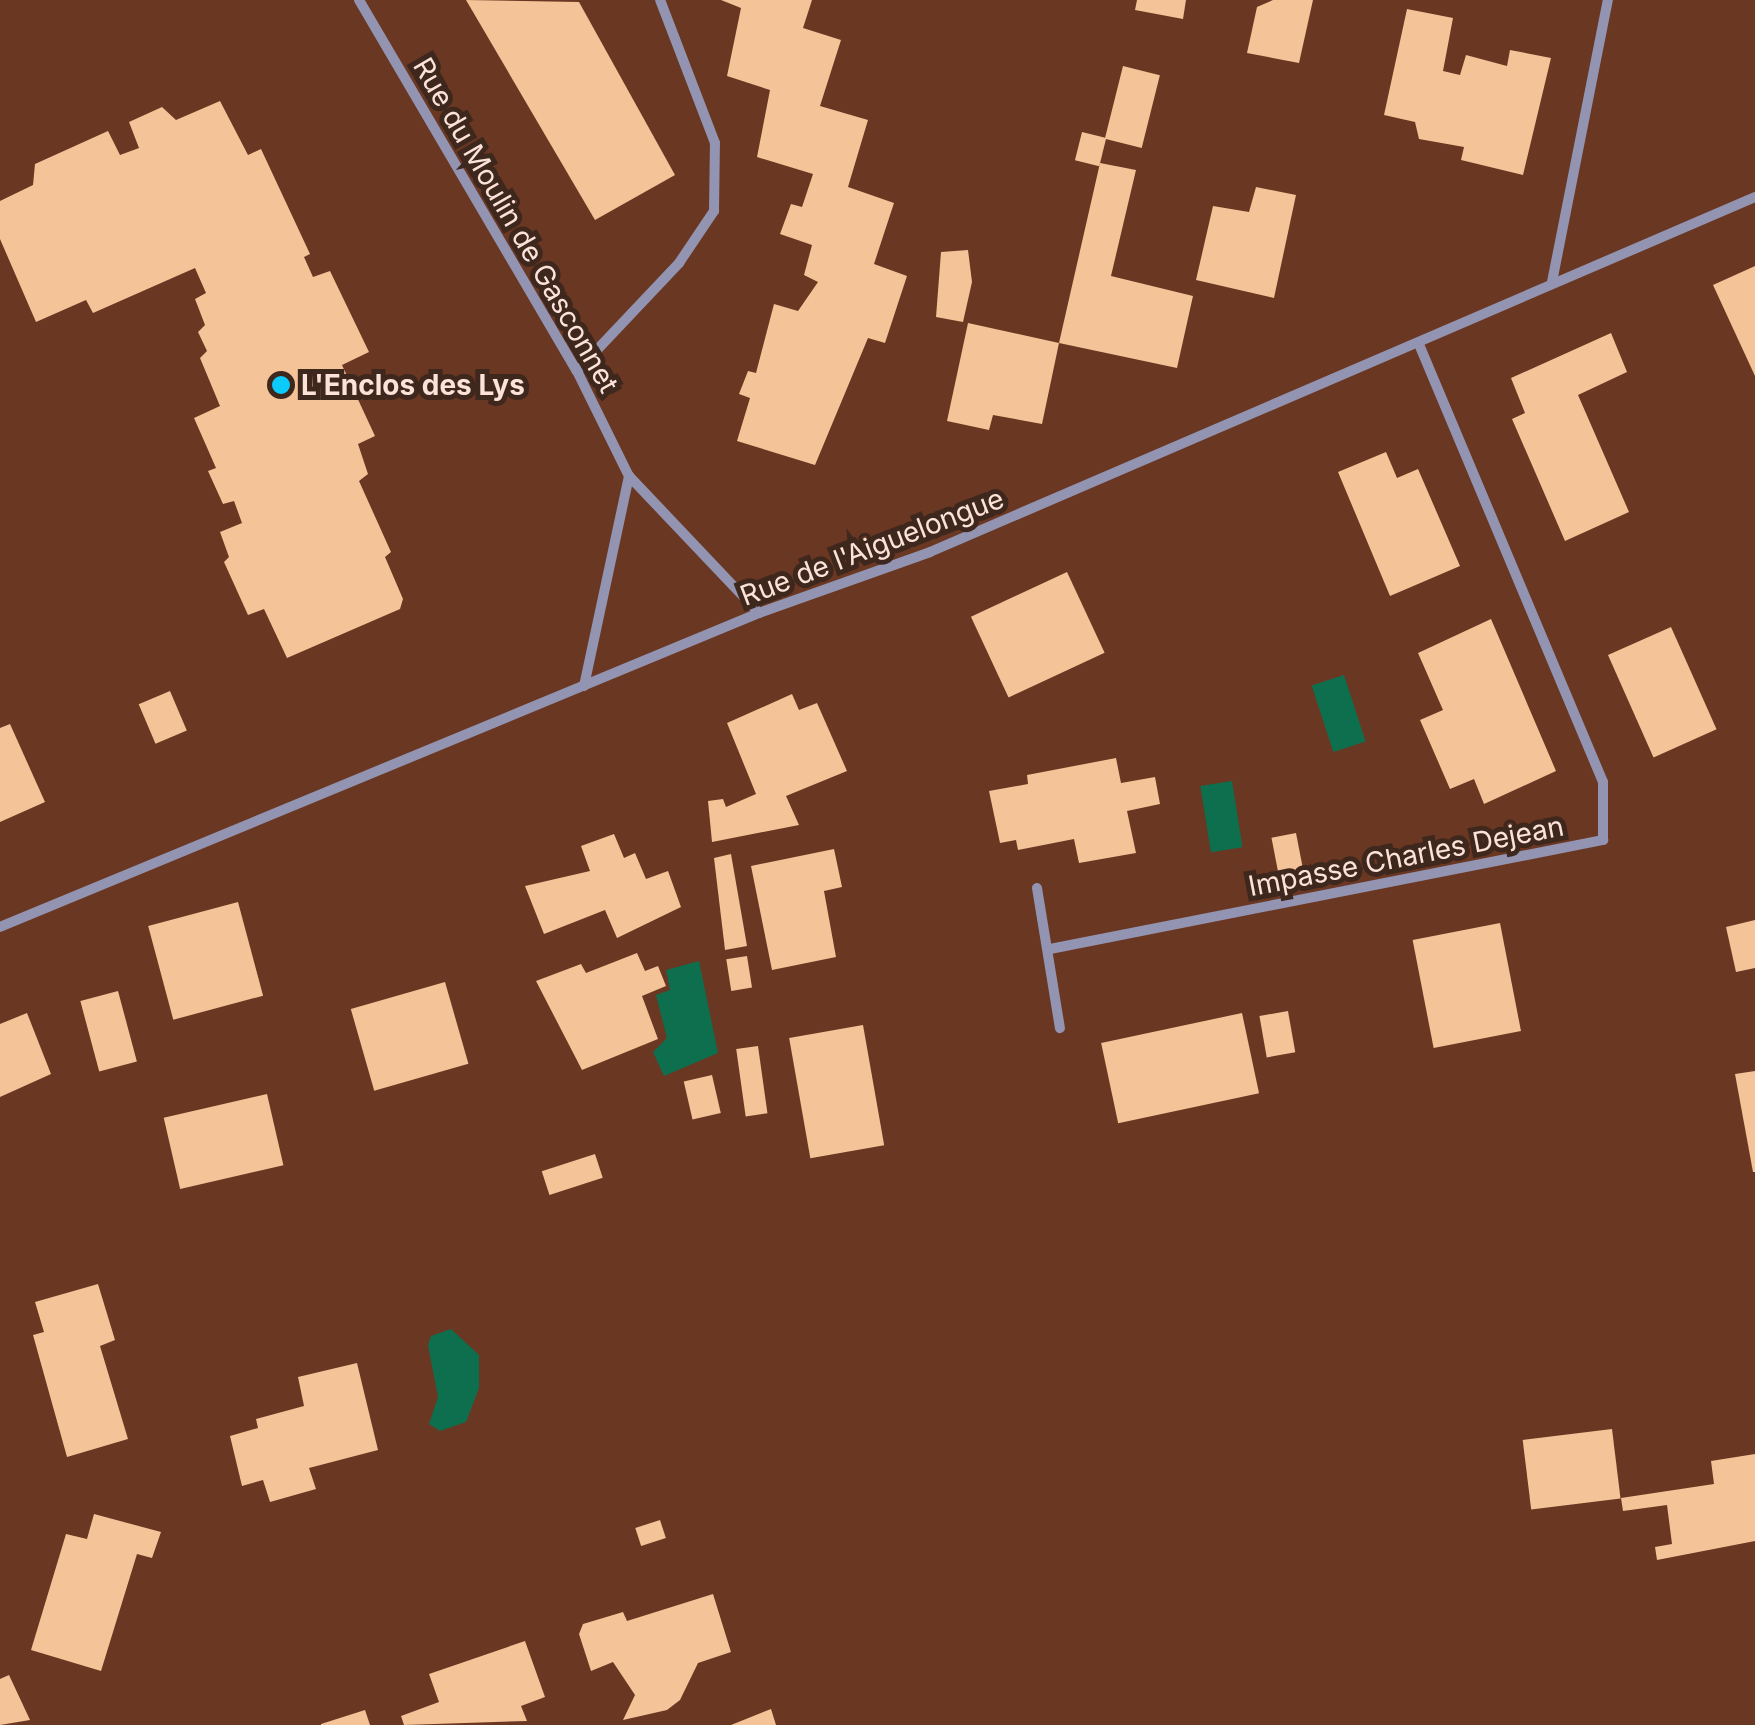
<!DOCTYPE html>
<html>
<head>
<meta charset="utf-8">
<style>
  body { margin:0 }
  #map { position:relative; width:1755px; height:1725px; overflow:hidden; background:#6a3722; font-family:Inter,sans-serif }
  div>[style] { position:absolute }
  .water>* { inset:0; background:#0d6f4d; transform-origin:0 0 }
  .building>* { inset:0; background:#f4c398; transform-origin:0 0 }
  .street>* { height:10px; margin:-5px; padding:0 5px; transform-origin:5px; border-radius:5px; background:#9294b2 }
  .dots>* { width:28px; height:28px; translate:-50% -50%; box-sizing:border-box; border:5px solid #3e271d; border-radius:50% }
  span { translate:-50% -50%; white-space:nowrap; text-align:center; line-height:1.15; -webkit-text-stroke:10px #3e271d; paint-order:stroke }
  .street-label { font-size:28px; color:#fce2d8 }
  .poi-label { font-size:28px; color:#fce2d8; font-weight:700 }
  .left { translate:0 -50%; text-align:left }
</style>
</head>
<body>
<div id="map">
  <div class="water">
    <i style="left:1344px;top:675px;width:70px;height:34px;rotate:72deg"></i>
    <i style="left:1232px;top:781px;width:67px;height:32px;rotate:81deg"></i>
    <i style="clip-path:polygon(699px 961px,718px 1053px,664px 1076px,653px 1052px,667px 1038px,656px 995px,670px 990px,666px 970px)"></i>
    <i style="clip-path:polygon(451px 1329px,479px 1355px,479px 1388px,466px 1422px,440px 1431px,429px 1424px,438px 1397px,428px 1345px,431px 1336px)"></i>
  </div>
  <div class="building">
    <i style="clip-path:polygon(466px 0,579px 2px,675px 175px,595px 220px)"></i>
    <i style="clip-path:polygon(721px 0,812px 0,803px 28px,841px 40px,820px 106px,868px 120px,848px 187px,894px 203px,874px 264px,907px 276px,885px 343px,868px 338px,815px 465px,737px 441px,750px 398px,739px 394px,748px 371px,756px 373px,774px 304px,798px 311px,818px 282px,804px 275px,812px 245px,780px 234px,791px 204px,802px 207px,813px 174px,757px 157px,770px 90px,727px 76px,741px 8px)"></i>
    <i style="clip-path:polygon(1137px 0,1186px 0,1183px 19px,1135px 10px)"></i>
    <i style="clip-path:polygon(1273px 0,1313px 0,1299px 63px,1247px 53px,1257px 7px)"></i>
    <i style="clip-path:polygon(1407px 9px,1453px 18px,1443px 71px,1460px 75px,1466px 55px,1507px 66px,1510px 50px,1551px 58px,1523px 175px,1461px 160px,1464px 147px,1419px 139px,1415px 122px,1384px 115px)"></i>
    <i style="left:1123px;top:66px;width:38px;height:75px;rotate:14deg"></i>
    <i style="clip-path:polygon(220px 101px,248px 155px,261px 149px,310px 254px,304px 257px,313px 277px,330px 271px,369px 352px,342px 365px,375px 436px,358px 444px,368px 474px,359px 481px,391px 552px,385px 557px,403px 599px,400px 609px,287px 658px,264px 609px,248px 615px,224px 562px,229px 557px,220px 532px,242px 523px,234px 501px,223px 504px,208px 471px,216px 468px,194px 418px,220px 406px,200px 358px,207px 351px,198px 332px,205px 325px,195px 299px,206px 293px,195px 268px,93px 313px,86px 300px,36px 322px,0 239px,0 201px,33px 185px,35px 164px,108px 131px,120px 155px,139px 148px,129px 122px,162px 107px,176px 120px)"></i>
    <i style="left:1082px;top:132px;width:25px;height:29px;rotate:14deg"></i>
    <i style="clip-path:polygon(1100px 163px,1136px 170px,1111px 276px,1193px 296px,1177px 368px,1059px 343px)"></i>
    <i style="clip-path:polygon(1256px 187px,1296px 195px,1274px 298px,1196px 280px,1213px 206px,1249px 212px)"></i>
    <i style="clip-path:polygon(968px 250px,972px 282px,963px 322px,936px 317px,941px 252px)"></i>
    <i style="clip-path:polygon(1755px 266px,1755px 376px,1713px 285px)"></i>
    <i style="clip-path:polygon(968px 323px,1059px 343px,1042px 424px,993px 415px,989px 430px,947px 421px)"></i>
    <i style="clip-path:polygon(1611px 333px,1627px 372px,1578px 395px,1629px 512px,1565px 541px,1512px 419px,1525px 413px,1511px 378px)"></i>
    <i style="clip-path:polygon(1386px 452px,1397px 478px,1418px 469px,1460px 566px,1390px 596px,1338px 472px)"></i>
    <i style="left:1067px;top:572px;width:89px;height:106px;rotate:65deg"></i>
    <i style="clip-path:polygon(1491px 619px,1556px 771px,1484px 804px,1474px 779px,1450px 789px,1420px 720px,1443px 710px,1418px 653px)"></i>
    <i style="left:1671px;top:627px;width:112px;height:69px;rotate:66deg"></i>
    <i style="left:170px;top:691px;width:43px;height:34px;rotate:67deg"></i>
    <i style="clip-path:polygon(792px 694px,799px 710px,817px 703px,847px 771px,786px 796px,799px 825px,712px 842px,708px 801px,723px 799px,726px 807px,756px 794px,727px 723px)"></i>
    <i style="clip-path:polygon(10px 724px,45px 802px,0 822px,0 728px)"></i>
    <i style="clip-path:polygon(1116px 758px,1121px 783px,1155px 777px,1160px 804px,1127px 811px,1136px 853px,1079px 863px,1074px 839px,1018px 850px,1016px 840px,1000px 843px,989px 791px,1028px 784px,1027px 775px)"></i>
    <i style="left:1296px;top:833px;width:42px;height:25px;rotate:79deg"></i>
    <i style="clip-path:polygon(614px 834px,624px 858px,635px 853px,646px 879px,668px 871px,681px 907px,617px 938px,605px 910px,544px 934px,525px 886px,590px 871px,581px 846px)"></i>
    <i style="clip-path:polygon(834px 849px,842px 887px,824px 891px,836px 957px,772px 970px,751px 866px)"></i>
    <i style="clip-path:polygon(731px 854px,747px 946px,725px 950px,714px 858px)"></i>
    <i style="left:238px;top:902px;width:97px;height:93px;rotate:75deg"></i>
    <i style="clip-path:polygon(1755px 920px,1755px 968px,1736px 972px,1726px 927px)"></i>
    <i style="left:1500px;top:923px;width:110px;height:89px;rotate:79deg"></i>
    <i style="clip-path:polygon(637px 953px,645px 971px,658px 966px,666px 986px,642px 996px,658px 1039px,582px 1070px,536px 981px,581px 964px,586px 973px)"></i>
    <i style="left:747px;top:956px;width:32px;height:21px;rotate:81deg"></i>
    <i style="left:445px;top:982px;width:85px;height:98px;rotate:74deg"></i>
    <i style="left:118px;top:991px;width:73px;height:39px;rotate:75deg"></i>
    <i style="left:1288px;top:1011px;width:42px;height:29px;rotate:80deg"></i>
    <i style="clip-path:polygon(27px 1013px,51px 1074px,0 1097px,0 1024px)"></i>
    <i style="left:1242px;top:1013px;width:82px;height:144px;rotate:78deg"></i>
    <i style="left:863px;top:1025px;width:122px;height:75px;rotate:80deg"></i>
    <i style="left:758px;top:1046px;width:68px;height:22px;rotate:82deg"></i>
    <i style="clip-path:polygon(1755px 1071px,1755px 1172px,1753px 1172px,1735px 1074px)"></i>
    <i style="left:712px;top:1075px;width:39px;height:29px;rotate:77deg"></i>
    <i style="left:267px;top:1094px;width:73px;height:106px;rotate:77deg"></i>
    <i style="left:595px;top:1154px;width:25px;height:56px;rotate:72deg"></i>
    <i style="clip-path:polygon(98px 1284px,115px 1340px,100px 1346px,128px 1439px,67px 1457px,33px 1335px,44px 1332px,35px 1302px)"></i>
    <i style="clip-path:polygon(357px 1363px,378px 1450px,309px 1468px,316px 1489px,270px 1502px,263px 1480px,242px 1486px,230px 1436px,258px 1428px,256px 1419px,304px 1406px,298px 1377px)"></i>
    <i style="left:1612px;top:1429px;width:70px;height:90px;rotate:83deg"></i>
    <i style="clip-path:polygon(1755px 1454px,1755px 1541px,1657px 1560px,1655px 1547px,1672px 1544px,1667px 1505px,1623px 1511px,1621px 1498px,1714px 1484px,1711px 1461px)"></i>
    <i style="clip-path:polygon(94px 1514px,161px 1532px,152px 1558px,137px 1554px,101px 1671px,31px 1650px,66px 1534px,87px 1539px)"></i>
    <i style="left:660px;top:1520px;width:19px;height:26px;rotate:72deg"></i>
    <i style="clip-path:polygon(713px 1594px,731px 1652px,698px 1663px,680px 1700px,667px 1710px,623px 1720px,635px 1695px,613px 1662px,591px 1671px,579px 1634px,583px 1624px,623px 1612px,627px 1621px)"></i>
    <i style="clip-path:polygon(525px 1641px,545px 1697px,521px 1706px,527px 1721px,404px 1725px,401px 1716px,439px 1702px,429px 1674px)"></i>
    <i style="clip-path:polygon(9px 1675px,30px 1720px,0 1725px,0 1679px)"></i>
    <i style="clip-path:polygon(771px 1709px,776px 1725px,731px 1725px)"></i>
    <i style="clip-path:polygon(365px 1710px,370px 1725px,321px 1725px,321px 1724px)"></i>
  </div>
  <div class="street">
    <i style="left:359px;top:0;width:430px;rotate:59.6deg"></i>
    <i style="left:577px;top:371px;width:117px;rotate:63.7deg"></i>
    <i style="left:629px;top:476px;width:189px;rotate:46.5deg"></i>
    <i style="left:1552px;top:282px;width:288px;rotate:-78.8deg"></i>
    <i style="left:577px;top:371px;width:149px;rotate:-46.6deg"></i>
    <i style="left:679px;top:263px;width:63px;rotate:-56.1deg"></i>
    <i style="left:714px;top:211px;width:68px;rotate:-89.2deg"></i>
    <i style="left:715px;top:143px;width:153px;rotate:-111deg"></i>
    <i style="left:584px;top:686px;width:215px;rotate:-77.9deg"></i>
    <i style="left:1037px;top:888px;width:142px;rotate:80.7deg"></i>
    <i style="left:0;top:927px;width:821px;rotate:-22.47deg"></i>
    <i style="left:759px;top:613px;width:182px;rotate:-19.6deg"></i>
    <i style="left:930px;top:552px;width:898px;rotate:-23.28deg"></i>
    <i style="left:1050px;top:949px;width:564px;rotate:-11.15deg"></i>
    <i style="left:1603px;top:840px;width:58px;rotate:-90deg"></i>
    <i style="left:1603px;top:782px;width:472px;rotate:-112.8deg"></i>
  </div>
  <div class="dots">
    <i style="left:281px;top:385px;background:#0ccafa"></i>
  </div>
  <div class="street-label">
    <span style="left:516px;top:225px;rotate:60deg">Rue du Moulin de Gasconnet</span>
    <span style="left:872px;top:547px;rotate:-21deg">Rue de l'Aiguelongue</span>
    <span style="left:1406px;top:856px;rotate:-11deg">Impasse Charles Dejean</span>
  </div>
  <div class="poi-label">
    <span class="left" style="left:301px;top:385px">L'Enclos des Lys</span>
  </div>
</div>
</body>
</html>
